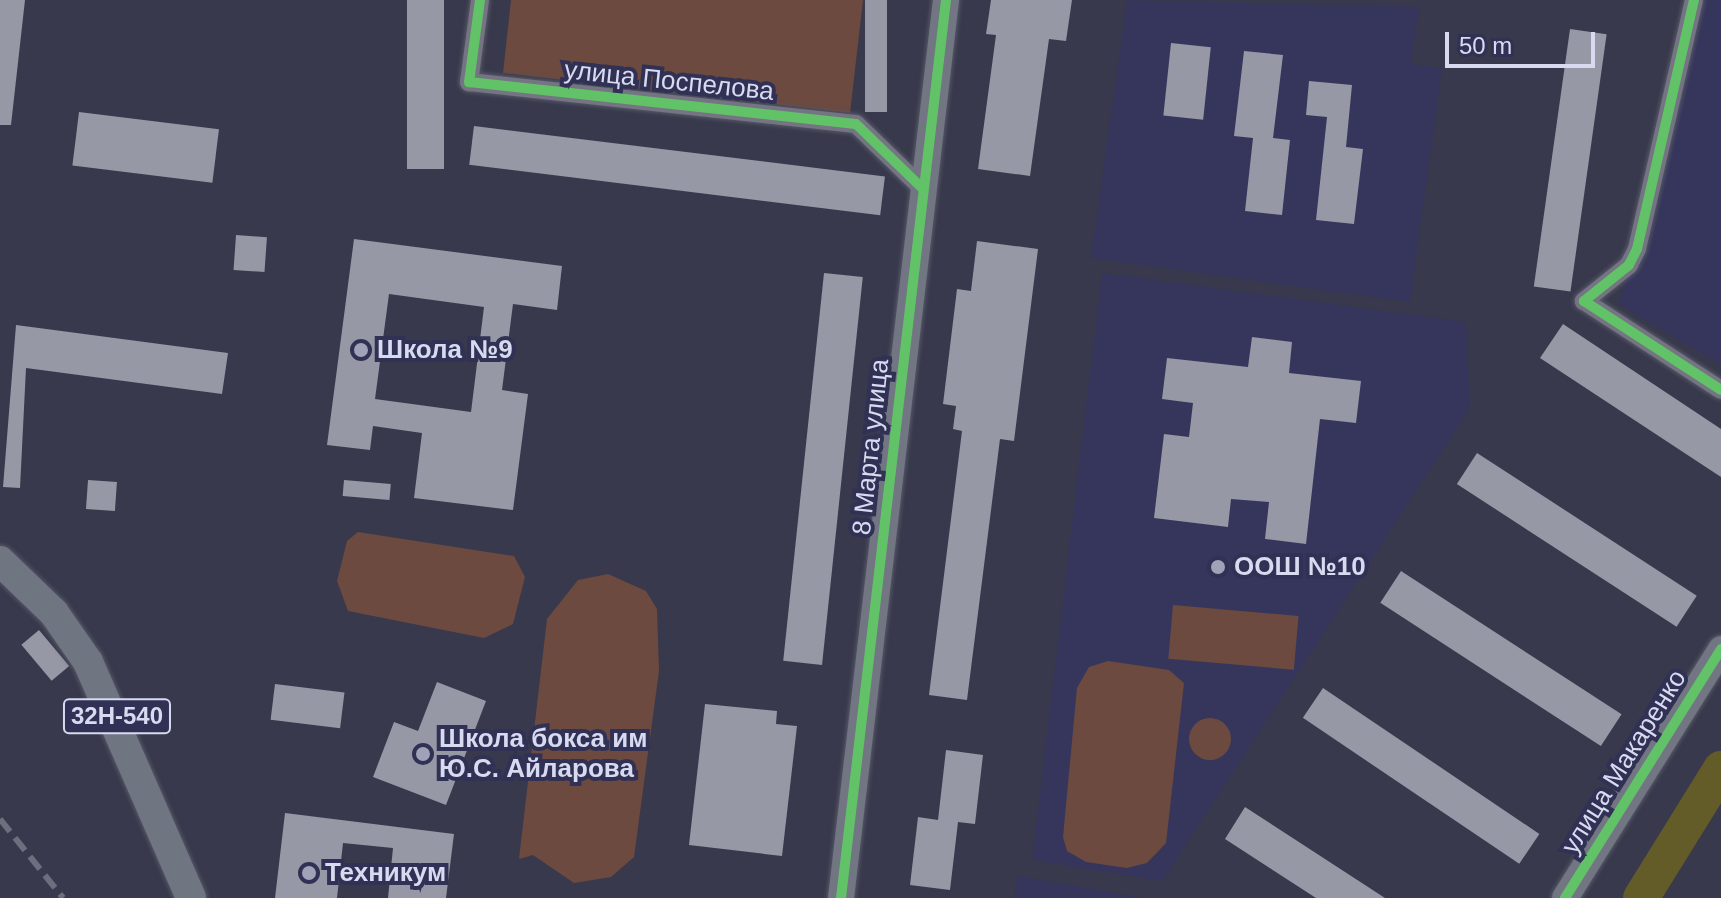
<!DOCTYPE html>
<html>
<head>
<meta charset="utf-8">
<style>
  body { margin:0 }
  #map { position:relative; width:1721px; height:898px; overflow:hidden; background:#38394c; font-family:Arial,sans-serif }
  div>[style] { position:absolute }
  .built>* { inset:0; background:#36365d }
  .green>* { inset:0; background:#6c4a40; transform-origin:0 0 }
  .round { border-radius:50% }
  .river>* { height:36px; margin:-18px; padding:0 18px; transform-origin:18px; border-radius:18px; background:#645c28 }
  .building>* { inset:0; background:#9798a5; transform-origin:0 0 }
  .roads { filter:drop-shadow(0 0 2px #555767) drop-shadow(0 0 2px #555767) }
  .street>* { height:18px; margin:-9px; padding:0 9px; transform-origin:9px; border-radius:9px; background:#747483 }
  .secondary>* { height:26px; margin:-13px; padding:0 13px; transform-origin:13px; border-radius:13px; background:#727582 }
  .primary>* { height:30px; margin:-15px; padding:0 15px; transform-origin:15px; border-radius:15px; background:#6f7581 }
  .rail>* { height:6px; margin-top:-3px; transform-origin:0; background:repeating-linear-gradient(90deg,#6e6f7e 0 16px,transparent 0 24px) }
  .cycleway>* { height:10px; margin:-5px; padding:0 5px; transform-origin:5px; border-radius:5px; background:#61c268 }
  .dots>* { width:22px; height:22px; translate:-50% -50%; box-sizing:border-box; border:4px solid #303154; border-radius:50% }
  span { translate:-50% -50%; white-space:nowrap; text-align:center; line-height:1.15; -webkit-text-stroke:8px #303154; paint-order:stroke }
  .shield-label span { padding:2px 6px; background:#303154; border:2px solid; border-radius:6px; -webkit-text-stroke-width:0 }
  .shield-label { font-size:24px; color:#d8daf0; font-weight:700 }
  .street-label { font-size:26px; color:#d8daf0 }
  .poi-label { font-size:26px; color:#d8daf0; font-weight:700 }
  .left { translate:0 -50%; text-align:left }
  .scale { position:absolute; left:1445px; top:32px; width:150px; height:36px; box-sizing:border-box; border:4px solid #d8daf0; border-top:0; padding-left:10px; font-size:24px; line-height:28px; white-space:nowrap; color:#d8daf0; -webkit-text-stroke:6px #303154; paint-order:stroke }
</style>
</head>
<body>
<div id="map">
  <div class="built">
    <i style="clip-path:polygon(1127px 0,1419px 7px,1411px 64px,1442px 68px,1410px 302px,1091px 258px)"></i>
    <i style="clip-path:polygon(1703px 0,1721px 0,1721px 365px,1618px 303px,1662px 188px)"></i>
    <i style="clip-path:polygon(1102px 273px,1466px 322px,1470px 408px,1162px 881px,1032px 860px)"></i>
    <i style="clip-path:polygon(1017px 876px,1144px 898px,1014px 898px)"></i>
  </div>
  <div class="green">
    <i style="clip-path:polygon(511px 0,863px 0,850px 113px,503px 73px)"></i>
    <i style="clip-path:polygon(358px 532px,514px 556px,525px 577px,513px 624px,484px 638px,348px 611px,337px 581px,347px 541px)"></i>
    <i style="clip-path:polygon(608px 574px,646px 591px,657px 609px,659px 671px,634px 857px,611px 877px,574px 883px,533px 855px,519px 859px,547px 619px,578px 580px)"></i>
    <i style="left:1173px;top:605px;width:126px;height:54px;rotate:5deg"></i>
    <i style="clip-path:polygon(1108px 661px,1169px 670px,1184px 683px,1166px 843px,1147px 863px,1127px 868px,1086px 862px,1067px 851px,1063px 837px,1077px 688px,1089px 667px)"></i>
    <i class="round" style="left:1189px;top:718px;width:42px;height:42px"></i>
  </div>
  <div class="river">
    <i style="left:1641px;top:898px;width:152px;rotate:-58.2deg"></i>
  </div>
  <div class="building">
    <i style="clip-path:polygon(0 0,25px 0,11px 125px,0 125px)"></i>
    <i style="left:407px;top:0;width:37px;height:169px"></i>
    <i style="left:865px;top:0;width:22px;height:112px"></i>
    <i style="clip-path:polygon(991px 0,1072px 0,1066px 41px,1049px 39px,1030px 176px,978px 169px,996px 35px,986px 34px)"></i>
    <i style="left:1570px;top:29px;width:37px;height:260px;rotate:8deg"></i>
    <i style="left:1171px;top:43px;width:40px;height:73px;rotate:6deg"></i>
    <i style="clip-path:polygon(1244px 51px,1283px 55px,1273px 138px,1290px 140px,1282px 215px,1245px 211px,1253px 138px,1234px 136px)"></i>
    <i style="clip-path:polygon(1309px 81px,1352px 85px,1346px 147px,1363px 149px,1354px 224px,1316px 220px,1327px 117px,1306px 115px)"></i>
    <i style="left:79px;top:112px;width:141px;height:54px;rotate:7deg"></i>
    <i style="left:474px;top:126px;width:414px;height:39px;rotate:7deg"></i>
    <i style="left:236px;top:235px;width:31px;height:35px;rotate:4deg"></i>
    <i style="clip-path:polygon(evenodd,354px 239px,562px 266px,557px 310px,513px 304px,502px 390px,528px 394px,513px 510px,414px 498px,422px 433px,373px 426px,370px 450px,327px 445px,354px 239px,389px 294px,484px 307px,471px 412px,375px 399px,389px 294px)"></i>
    <i style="clip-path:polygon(977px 241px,1038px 249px,1014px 441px,1000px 439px,967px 700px,929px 695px,962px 431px,953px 429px,956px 406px,943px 404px,957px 289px,971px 291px)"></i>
    <i style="left:824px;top:273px;width:39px;height:390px;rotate:6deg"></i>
    <i style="clip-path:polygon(1563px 324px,1721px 429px,1721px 477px,1540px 358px)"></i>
    <i style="clip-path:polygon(16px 325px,228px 353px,222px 394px,26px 368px,20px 488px,3px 487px)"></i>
    <i style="clip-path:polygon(1252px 337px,1292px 342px,1289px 373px,1361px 381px,1356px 423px,1320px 419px,1306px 544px,1265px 539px,1269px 502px,1231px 499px,1228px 527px,1154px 518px,1164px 434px,1189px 437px,1193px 403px,1162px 399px,1167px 358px,1248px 367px)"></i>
    <i style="left:1477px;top:453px;width:262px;height:37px;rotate:33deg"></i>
    <i style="left:88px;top:480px;width:29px;height:29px;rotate:4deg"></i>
    <i style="left:344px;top:480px;width:47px;height:16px;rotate:5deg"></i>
    <i style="left:1401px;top:571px;width:263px;height:38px;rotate:33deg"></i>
    <i style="left:39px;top:630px;width:47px;height:23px;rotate:50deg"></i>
    <i style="clip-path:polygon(437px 682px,486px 701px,446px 805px,373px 777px,394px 722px,418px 731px)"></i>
    <i style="left:275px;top:684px;width:70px;height:36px;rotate:7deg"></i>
    <i style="left:1323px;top:688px;width:261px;height:36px;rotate:34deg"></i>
    <i style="clip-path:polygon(705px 704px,777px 711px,776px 724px,797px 726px,782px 856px,689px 845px)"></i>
    <i style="clip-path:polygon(946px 750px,983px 755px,975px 824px,958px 822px,950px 890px,910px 885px,918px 817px,938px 820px)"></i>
    <i style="clip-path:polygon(1245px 807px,1385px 898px,1316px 898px,1225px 839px)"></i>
    <i style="clip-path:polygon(285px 813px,454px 834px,446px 898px,388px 898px,393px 848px,343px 843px,337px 898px,275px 898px)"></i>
  </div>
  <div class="roads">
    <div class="street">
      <i style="left:480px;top:0;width:83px;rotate:97.6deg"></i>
      <i style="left:469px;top:82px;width:389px;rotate:6.2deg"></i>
      <i style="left:856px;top:124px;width:92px;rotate:44.1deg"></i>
      <i style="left:1694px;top:0;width:255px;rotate:102.9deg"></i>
      <i style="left:1637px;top:249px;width:18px;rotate:117deg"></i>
      <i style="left:1629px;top:265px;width:58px;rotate:141.3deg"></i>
      <i style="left:1584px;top:301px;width:163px;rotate:33deg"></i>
    </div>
    <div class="secondary">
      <i style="left:841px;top:898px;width:904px;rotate:-83.33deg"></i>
      <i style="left:1565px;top:898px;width:294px;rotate:-57.9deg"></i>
    </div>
    <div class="primary">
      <i style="left:0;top:561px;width:75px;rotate:43.9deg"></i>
      <i style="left:54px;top:613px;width:60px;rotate:55.2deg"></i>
      <i style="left:88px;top:662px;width:257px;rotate:66.4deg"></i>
    </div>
  </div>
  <div class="rail">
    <i style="left:0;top:819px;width:101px;rotate:51.4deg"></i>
  </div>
  <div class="cycleway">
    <i style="left:480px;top:0;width:83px;rotate:97.6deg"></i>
    <i style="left:469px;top:82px;width:389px;rotate:6.2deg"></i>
    <i style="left:856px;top:124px;width:92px;rotate:44.1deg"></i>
    <i style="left:1694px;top:0;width:255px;rotate:102.9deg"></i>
    <i style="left:1637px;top:249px;width:18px;rotate:117deg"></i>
    <i style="left:1629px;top:265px;width:58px;rotate:141.3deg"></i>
    <i style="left:1584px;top:301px;width:163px;rotate:33deg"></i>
    <i style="left:841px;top:898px;width:904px;rotate:-83.33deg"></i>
    <i style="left:1565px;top:898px;width:294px;rotate:-57.9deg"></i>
  </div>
  <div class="dots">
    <i style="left:361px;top:350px;background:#a0a2b7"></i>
    <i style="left:1218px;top:567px;background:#a0a2b7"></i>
    <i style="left:423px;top:754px;background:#a0a2b7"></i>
    <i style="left:309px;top:873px;background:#a0a2b7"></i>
  </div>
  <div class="shield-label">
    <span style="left:117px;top:716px">32Н-540</span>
  </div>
  <div class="street-label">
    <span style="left:669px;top:81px;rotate:6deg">улица Поспелова</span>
    <span style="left:871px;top:447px;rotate:-84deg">8 Марта улица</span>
    <span style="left:1624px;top:762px;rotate:-58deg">улица Макаренко</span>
  </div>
  <div class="poi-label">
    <span class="left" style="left:377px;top:350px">Школа №9</span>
    <span class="left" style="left:1234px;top:567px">ООШ №10</span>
    <span class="left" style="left:439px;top:754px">Школа бокса им<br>Ю.С. Айларова</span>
    <span class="left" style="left:325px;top:873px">Техникум</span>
  </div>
  <div class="scale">50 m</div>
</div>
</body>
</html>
